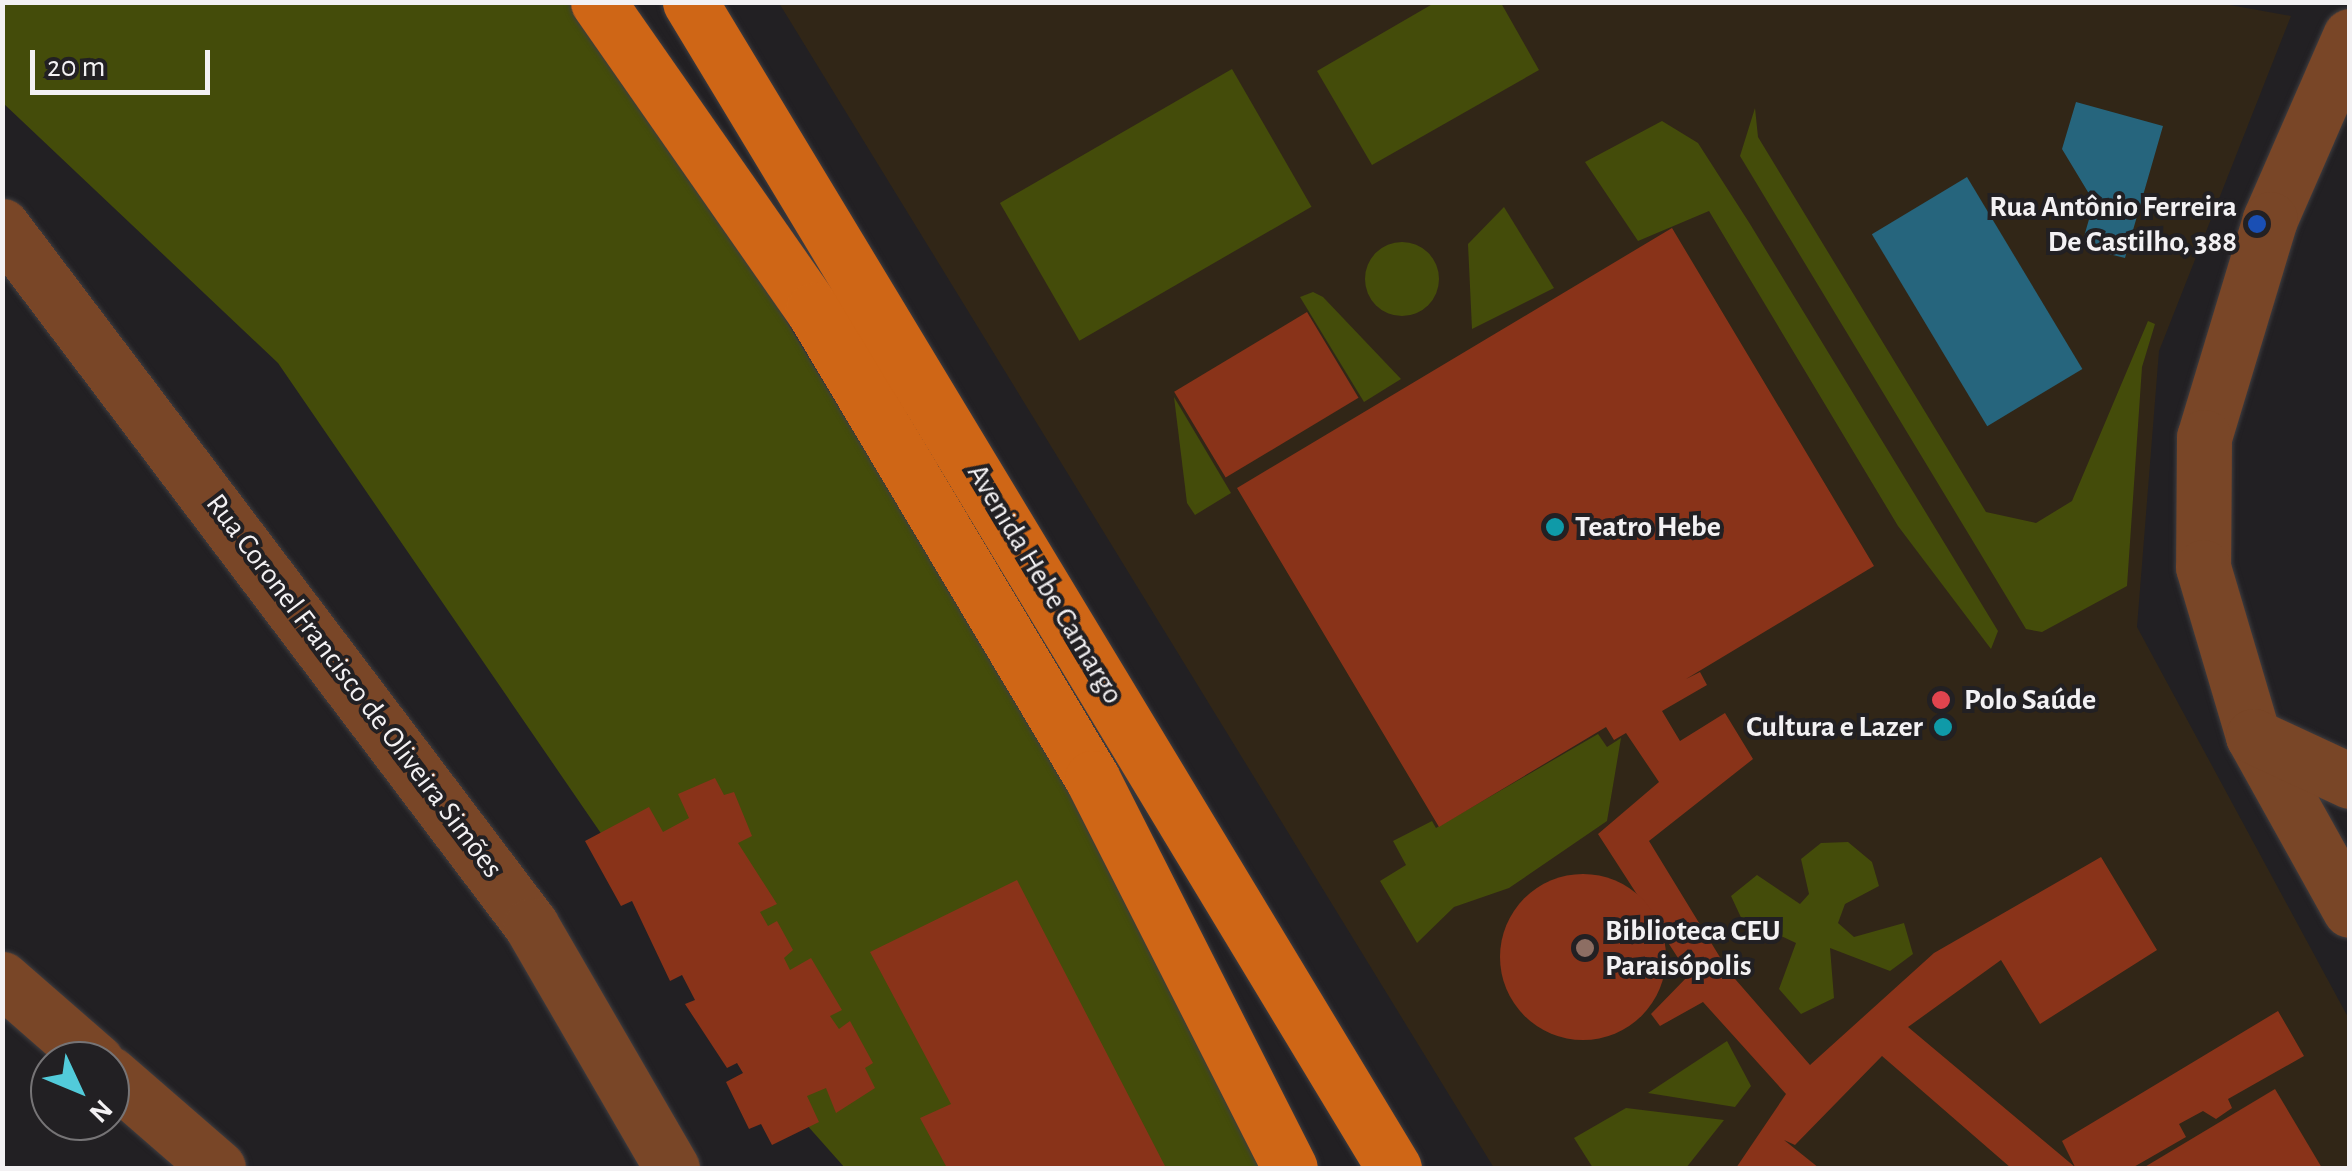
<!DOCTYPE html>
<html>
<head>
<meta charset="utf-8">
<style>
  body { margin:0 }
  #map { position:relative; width:2352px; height:1171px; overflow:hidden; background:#222023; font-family:"Alegreya Sans",sans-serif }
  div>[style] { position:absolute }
  .education>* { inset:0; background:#312617 }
  .green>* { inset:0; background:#444c0a; transform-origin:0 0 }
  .round { border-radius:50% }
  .water>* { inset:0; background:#26657d; transform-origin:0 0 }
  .building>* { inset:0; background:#893319; transform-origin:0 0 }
  .roads { filter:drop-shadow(0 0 2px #3f3d40) drop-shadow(0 0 2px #3f3d40) }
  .minor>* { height:55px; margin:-27.5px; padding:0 27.5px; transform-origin:27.5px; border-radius:27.5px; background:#794627 }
  .tertiary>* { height:55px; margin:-27.5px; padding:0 27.5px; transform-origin:27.5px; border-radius:27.5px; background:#794627 }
  .primary>* { height:55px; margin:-27.5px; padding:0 27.5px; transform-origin:27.5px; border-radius:27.5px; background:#cf6616 }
  .dots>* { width:28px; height:28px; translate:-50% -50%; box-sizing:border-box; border:5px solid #222023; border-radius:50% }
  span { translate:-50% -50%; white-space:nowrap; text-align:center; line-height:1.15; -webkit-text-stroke:8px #222023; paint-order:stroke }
  .poi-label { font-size:30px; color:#f3f1f3; font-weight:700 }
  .right { translate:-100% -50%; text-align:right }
  .left { translate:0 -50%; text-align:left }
  .street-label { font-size:30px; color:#f3f1f3 }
  .frame { position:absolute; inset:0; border:5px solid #f3f1f3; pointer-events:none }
  .north { position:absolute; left:30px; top:1041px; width:100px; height:100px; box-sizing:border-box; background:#222023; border:2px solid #767476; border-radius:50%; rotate:134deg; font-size:28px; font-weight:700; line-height:40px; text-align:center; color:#f3f1f3 }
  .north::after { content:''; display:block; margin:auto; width:35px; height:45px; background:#52cbda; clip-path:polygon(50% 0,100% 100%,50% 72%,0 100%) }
  .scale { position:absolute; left:30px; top:50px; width:180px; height:45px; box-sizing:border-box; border:5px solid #f3f1f3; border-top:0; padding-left:12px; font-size:30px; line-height:35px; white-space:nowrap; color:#f3f1f3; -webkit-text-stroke:8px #222023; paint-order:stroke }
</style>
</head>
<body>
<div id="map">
  <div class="education">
    <i style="clip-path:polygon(2213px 2px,2291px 16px,2159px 351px,2137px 627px,2349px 1019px,2349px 1168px,1494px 1168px,779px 3px)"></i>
  </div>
  <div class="green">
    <i style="clip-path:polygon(1436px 2px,1501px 3px,1539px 70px,1372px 165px,1317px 71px)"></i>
    <i style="clip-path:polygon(2px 3px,593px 3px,1301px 1168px,845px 1168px,782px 1097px,278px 363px,3px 103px)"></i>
    <i style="left:1232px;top:69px;width:159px;height:268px;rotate:60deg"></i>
    <i style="clip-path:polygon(1755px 108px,1758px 137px,1986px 512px,2036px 523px,2072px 501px,2148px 321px,2155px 324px,2142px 367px,2127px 586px,2042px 632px,2026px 629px,1740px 156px)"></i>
    <i style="clip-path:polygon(1662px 121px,1698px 143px,1750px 224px,1998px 631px,1991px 649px,1898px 526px,1709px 211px,1638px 241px,1585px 162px)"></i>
    <i style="clip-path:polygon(1504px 207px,1554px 288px,1472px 329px,1468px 244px)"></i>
    <i class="round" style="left:1365px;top:242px;width:74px;height:74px"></i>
    <i style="clip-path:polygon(1313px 292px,1323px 297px,1401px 379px,1364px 402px,1300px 297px)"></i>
    <i style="clip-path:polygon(1174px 397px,1231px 493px,1195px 515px,1187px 503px)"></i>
    <i style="clip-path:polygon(1598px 734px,1607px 747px,1621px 738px,1607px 821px,1509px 888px,1454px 907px,1417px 943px,1380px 881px,1406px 865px,1393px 841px,1432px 821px,1436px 828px)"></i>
    <i style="clip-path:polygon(1848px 842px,1872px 862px,1879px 886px,1845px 904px,1838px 923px,1854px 937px,1904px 923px,1913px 954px,1890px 971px,1830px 948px,1834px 998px,1801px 1014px,1779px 989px,1796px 943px,1779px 935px,1752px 941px,1731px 896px,1757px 875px,1800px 904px,1809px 894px,1801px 859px,1821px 843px)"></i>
    <i style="clip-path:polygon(1727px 1041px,1751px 1086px,1735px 1107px,1648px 1093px)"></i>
    <i style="clip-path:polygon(1626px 1108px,1724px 1120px,1686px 1168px,1593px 1168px,1574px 1138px)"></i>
  </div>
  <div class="water">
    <i style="clip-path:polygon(2076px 102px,2163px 126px,2125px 258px,2081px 247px,2094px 202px,2062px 149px)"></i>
    <i style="left:1967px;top:177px;width:224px;height:111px;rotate:59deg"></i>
  </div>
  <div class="building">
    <i style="clip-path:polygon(1672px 228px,1874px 566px,1686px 679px,1700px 672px,1707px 685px,1662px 711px,1680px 741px,1725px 713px,1753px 759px,1649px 841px,1729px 972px,1810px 1065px,1934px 953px,2101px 857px,2157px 950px,2040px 1024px,2001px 960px,1908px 1027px,2075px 1167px,2062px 1141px,2278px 1011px,2304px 1056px,2228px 1099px,2232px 1108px,2216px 1119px,2203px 1111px,2179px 1124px,2186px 1137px,2132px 1168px,2011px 1168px,1882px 1056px,1795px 1145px,1784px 1140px,1819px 1168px,1736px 1168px,1786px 1094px,1703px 1002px,1660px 1026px,1651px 1014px,1689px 975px,1598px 834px,1659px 782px,1626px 733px,1614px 740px,1606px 727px,1439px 827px,1237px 488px)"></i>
    <i style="left:1307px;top:312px;width:100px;height:155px;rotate:59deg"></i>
    <i style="clip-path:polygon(715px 778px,724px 795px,734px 792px,752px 836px,738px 843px,777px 904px,760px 912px,768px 926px,777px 921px,793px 950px,784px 958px,790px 970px,811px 958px,842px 1010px,830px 1016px,839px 1029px,850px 1021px,873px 1063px,865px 1068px,875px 1088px,836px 1113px,826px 1088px,807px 1096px,819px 1122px,772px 1145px,761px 1124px,749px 1129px,726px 1082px,743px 1073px,737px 1063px,727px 1068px,685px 1004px,695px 1000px,682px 975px,670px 981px,632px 901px,621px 906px,585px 841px,649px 807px,663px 832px,689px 818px,678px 794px)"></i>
    <i class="round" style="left:1500px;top:874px;width:166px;height:166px"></i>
    <i style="clip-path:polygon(1017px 880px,1166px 1168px,947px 1168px,920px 1118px,951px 1104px,870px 952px)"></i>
    <i style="clip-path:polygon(2275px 1089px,2322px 1168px,2143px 1168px)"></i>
  </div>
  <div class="roads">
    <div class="minor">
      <i style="left:2350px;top:36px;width:200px;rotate:113.6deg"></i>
      <i style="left:2270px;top:219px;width:228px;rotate:106.8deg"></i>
      <i style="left:2204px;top:437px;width:130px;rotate:90.4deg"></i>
      <i style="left:2203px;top:567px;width:176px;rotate:73.5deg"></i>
      <i style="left:2253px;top:736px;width:199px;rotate:60.9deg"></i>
      <i style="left:2px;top:226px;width:877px;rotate:52.88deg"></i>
      <i style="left:531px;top:925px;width:281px;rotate:59.9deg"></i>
      <i style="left:2253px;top:736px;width:107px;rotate:24.9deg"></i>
    </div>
    <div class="tertiary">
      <i style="left:2px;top:979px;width:125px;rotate:41.1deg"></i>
      <i style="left:110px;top:1074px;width:143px;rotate:41deg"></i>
    </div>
    <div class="primary">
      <i style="left:598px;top:2px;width:376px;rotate:55.1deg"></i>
      <i style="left:813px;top:310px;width:545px;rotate:59.2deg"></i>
      <i style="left:1092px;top:778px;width:437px;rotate:63.1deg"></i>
      <i style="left:690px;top:2px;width:1362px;rotate:58.88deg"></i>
    </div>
  </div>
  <div class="dots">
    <i style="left:2257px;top:224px;background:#1a4fb4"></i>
    <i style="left:1555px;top:527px;background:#0f9aa8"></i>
    <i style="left:1941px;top:700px;background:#e0444e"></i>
    <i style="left:1943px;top:727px;background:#0f9aa8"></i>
    <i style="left:1585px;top:948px;background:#8d6e63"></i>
  </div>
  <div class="poi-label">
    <span class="right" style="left:2237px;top:224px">Rua Antônio Ferreira<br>De Castilho, 388</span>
    <span class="left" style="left:1575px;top:527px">Teatro Hebe</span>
    <span class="left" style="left:1964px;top:700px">Polo Saúde</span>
    <span class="right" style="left:1923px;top:727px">Cultura e Lazer</span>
    <span class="left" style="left:1605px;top:948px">Biblioteca CEU<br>Paraisópolis</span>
  </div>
  <div class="street-label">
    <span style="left:1045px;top:584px;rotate:59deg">Avenida Hebe Camargo</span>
    <span style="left:354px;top:686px;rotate:53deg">Rua Coronel Francisco de Oliveira Simões</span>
  </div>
  <div class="frame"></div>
  <div class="north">N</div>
  <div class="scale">20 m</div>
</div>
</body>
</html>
